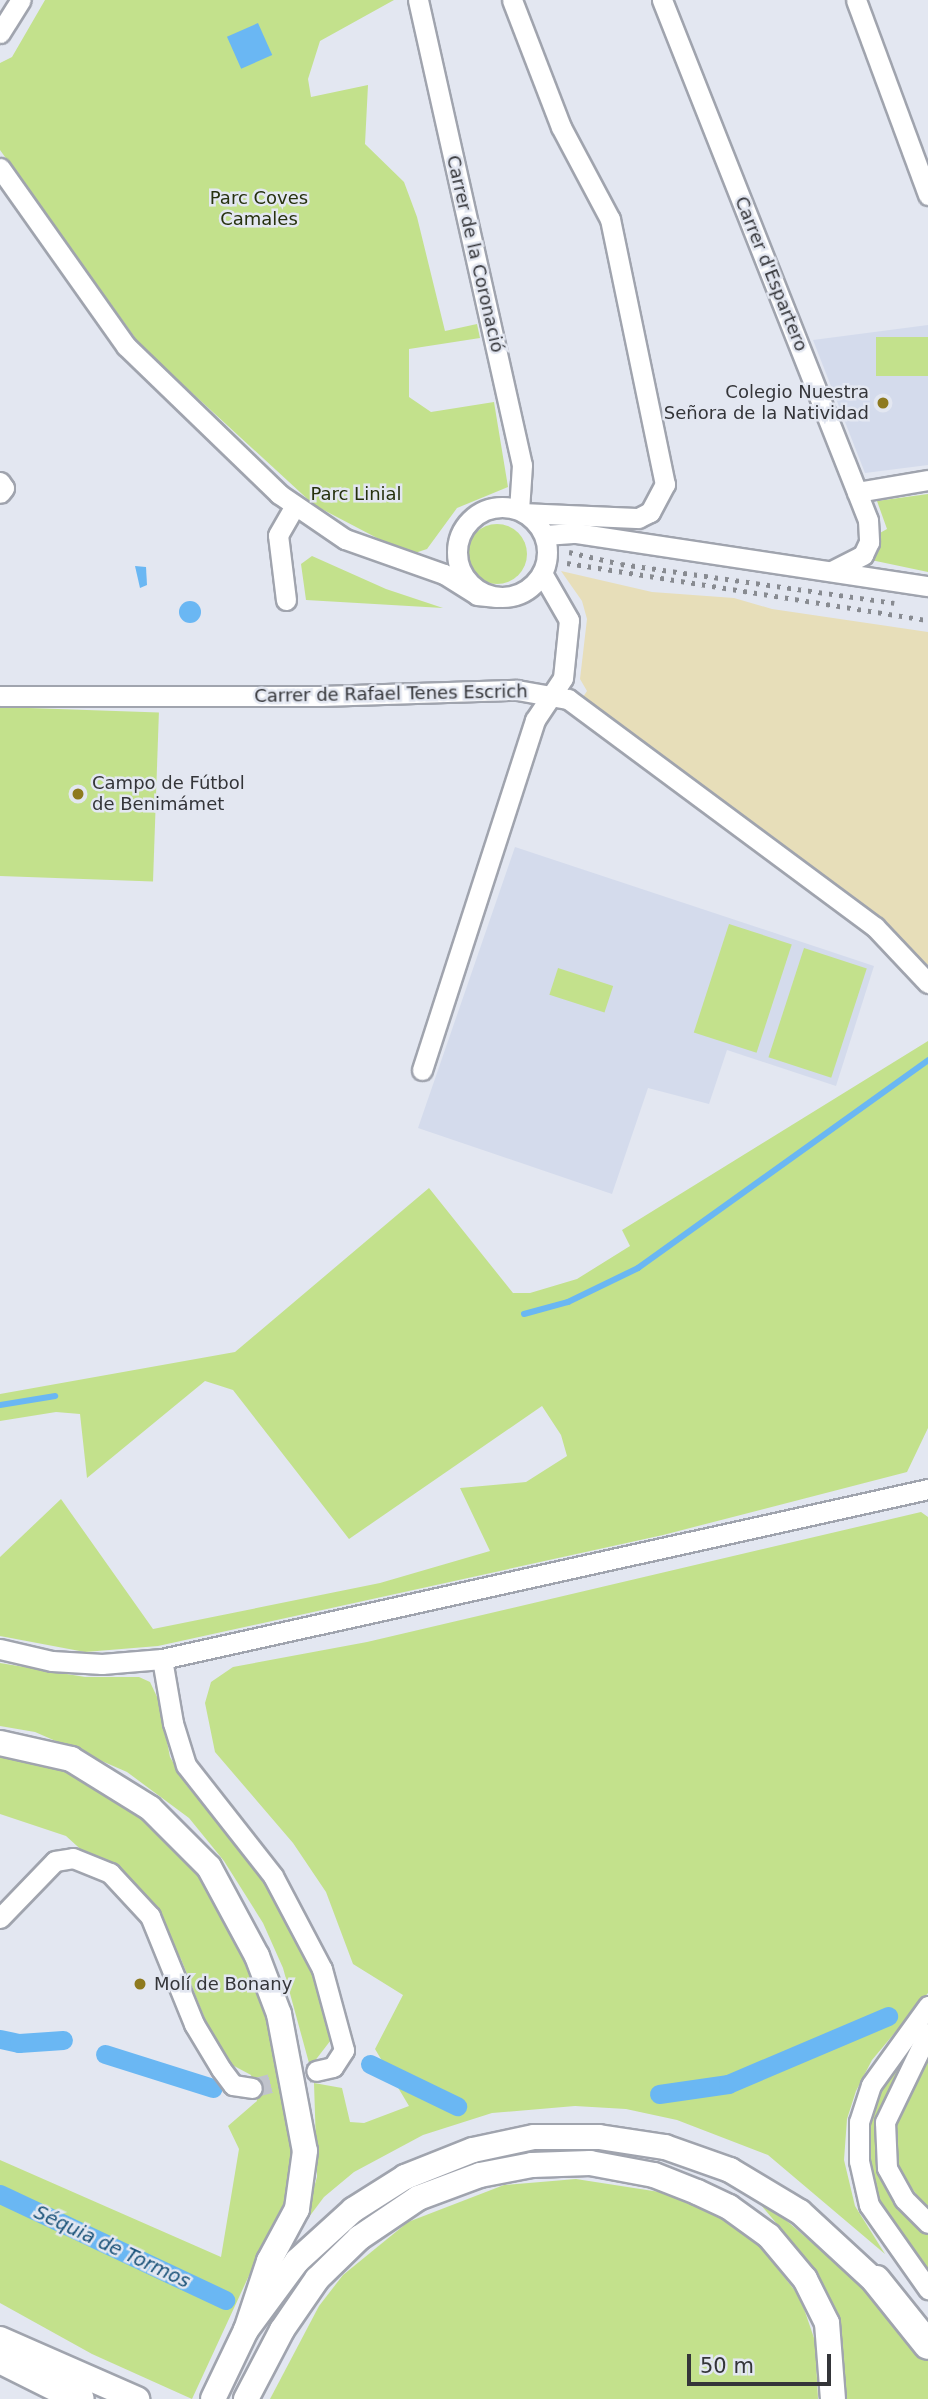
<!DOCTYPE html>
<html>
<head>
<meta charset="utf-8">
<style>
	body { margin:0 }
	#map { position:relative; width:928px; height:2399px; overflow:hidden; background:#e3e7f1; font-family:"DejaVu Sans",sans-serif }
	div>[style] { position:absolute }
	.built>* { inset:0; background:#d4dbec }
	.green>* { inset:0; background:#c3e18c; transform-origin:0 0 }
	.round { border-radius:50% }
	.sand>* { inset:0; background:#e7deb9 }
	.water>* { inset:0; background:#6ab7f3; transform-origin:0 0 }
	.stream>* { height:6px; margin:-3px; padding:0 3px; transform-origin:3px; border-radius:3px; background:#6ab7f3 }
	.canal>* { height:19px; margin:-9.5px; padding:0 9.5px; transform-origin:9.5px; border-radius:9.5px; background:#6ab7f3 }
	.minor-tunnel>* { height:19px; margin-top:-9.5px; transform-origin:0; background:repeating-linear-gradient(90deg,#c0c3cc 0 19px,transparent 0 29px) }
	.roads { filter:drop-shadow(2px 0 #a0a4ae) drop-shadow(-2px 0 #a0a4ae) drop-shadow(0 2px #a0a4ae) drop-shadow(0 -2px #a0a4ae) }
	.minor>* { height:19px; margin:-9.5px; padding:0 9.5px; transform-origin:9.5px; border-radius:9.5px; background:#fff }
	.minor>.ring { margin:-9.5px; padding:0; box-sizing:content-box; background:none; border:19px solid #fff; border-radius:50% }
	.major>* { height:24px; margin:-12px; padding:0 12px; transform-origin:12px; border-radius:12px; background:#fff }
	.highway>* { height:28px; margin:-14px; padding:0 14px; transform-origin:14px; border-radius:14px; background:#fff }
	.rail>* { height:5px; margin-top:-2.5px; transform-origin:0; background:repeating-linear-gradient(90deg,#888b91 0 3.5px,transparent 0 10.5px) }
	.dots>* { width:19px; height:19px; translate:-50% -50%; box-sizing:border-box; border:4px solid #e3e7f1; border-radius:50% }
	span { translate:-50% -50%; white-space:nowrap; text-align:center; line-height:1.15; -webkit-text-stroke:5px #e3e7f1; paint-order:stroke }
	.park-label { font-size:18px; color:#26310e }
	.street-label { font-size:18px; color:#343539 }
	.poi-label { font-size:18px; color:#343539 }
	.right { translate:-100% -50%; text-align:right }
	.left { translate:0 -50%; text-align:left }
	.water-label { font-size:19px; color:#185178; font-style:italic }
	.scale { position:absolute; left:687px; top:2354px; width:144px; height:32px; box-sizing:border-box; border:4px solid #343539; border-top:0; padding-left:9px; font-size:21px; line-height:24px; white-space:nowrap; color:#343539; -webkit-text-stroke:5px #e3e7f1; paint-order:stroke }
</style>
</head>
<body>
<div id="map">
	<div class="built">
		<i style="clip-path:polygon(928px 325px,928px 465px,865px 473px,813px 340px)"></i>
		<i style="clip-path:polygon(515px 847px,874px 966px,836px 1086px,727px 1050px,709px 1104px,648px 1088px,612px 1194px,418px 1128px)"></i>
	</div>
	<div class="green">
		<i style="clip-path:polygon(45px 0,394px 0,320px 41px,308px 79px,311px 97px,368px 85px,365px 144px,404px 182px,417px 217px,445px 331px,477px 324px,480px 338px,409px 349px,409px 397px,431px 412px,494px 402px,508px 487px,457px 508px,427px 549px,415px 553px,398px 549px,314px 505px,141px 346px,0 150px,0 63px,12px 57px)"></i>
		<i style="left:928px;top:337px;width:39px;height:52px;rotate:90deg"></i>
		<i style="clip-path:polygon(928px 494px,928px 572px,871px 560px,880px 545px,878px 534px,887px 529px,877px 501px)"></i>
		<i class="round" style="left:467px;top:524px;width:60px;height:60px"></i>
		<i style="clip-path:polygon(312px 556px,386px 589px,443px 608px,306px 600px,301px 564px)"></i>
		<i style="left:0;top:707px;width:159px;height:169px;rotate:2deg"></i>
		<i style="left:729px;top:924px;width:66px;height:114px;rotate:18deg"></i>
		<i style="left:804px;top:948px;width:66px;height:115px;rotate:18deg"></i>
		<i style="left:558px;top:968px;width:58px;height:28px;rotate:18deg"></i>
		<i style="clip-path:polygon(928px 1041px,928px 1428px,907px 1472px,663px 1535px,158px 1646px,85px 1652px,0 1636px,0 1557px,61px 1499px,153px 1629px,380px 1583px,490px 1551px,460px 1488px,526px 1482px,567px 1456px,561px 1435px,542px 1406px,349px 1539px,233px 1390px,205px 1381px,87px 1478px,80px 1414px,56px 1412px,0 1421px,0 1394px,235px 1352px,429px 1188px,513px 1293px,530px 1293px,577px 1279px,630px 1246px,622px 1230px)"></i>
		<i style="clip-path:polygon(921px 1512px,928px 1517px,928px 1993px,872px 2060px,856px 2091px,847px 2119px,844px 2160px,855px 2206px,885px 2254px,768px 2155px,677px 2120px,626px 2109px,575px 2106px,492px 2113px,423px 2135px,354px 2172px,324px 2197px,303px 2225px,317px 2177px,314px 2083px,342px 2088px,350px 2122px,364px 2123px,409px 2106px,375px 2049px,403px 1995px,353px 1964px,326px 1892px,293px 1843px,215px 1752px,205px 1703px,211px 1682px,233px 1667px,367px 1642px)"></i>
		<i style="clip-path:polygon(0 1663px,85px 1677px,139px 1677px,150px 1682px,159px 1701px,170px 1757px,187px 1786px,250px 1861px,282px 1910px,323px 1995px,334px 2036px,314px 2062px,309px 2063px,283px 1968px,263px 1923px,224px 1861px,189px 1818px,127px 1772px,35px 1732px,0 1726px)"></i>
		<i style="clip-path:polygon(0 1753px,48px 1762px,121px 1796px,176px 1843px,238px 1933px,275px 2027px,293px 2160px,284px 2216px,252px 2269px,192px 2399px,92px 2354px,0 2303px,0 2160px,221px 2257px,239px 2149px,228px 2126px,257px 2101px,251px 2075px,221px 2059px,181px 1959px,151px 1913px,66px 1836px,0 1814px)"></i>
		<i style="clip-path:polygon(917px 2038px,884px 2105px,882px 2172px,890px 2195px,928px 2232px,928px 2274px,882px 2208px,866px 2145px,879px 2087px)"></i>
		<i style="clip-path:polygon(928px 2055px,928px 2210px,899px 2171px,895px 2125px)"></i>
		<i style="clip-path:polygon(576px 2179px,666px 2193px,717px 2214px,755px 2240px,800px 2297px,815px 2341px,818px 2399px,270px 2399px,319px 2306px,343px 2275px,408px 2222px,504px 2185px)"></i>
		<i style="clip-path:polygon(761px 2205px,787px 2221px,863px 2287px,908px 2338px,928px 2361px,928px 2399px,845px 2399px,841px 2337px,831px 2303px,815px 2269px)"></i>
	</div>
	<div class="sand">
		<i style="clip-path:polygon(561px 571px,652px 592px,734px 598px,772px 609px,928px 632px,928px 965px,787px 847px,583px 697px,587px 691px,580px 679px,587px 619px,582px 601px)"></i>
	</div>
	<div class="water">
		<i style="left:258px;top:23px;width:35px;height:34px;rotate:66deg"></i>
		<i style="clip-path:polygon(135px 566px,146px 567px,147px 585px,140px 588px)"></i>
		<i class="round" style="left:179px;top:601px;width:22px;height:22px"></i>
	</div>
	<div class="stream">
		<i style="left:524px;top:1314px;width:46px;rotate:-15.3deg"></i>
		<i style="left:568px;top:1302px;width:78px;rotate:-25.9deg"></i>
		<i style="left:638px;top:1268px;width:357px;rotate:-35.6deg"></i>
		<i style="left:0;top:1405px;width:56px;rotate:-9.3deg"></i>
	</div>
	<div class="canal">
		<i style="left:0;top:2039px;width:19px;rotate:12deg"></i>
		<i style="left:19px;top:2043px;width:44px;rotate:-3.9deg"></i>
		<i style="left:105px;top:2054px;width:113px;rotate:17.5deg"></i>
		<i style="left:370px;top:2064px;width:97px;rotate:25.8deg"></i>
		<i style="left:659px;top:2094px;width:70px;rotate:-8.2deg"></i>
		<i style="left:728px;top:2084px;width:174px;rotate:-23deg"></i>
		<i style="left:0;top:2194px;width:249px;rotate:25.2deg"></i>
	</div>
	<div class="minor-tunnel">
		<i style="left:252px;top:2088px;width:66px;rotate:-14.9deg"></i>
	</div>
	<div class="roads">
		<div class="minor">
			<i style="left:418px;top:0;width:476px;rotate:77.4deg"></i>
			<i style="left:522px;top:465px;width:45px;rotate:93.8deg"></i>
			<i style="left:512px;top:0;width:136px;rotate:68.9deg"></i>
			<i style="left:561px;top:127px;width:104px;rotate:62deg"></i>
			<i style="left:610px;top:219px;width:271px;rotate:78.3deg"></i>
			<i style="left:665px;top:484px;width:32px;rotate:118deg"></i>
			<i style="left:650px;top:512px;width:13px;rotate:153deg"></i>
			<i style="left:638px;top:518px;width:113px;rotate:-177.5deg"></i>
			<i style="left:662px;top:0;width:559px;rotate:68.39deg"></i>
			<i style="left:868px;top:520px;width:22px;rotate:87deg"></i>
			<i style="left:869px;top:542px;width:14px;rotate:115deg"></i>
			<i style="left:863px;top:555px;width:34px;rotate:153deg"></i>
			<i style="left:856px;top:0;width:208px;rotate:69.7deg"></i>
			<i style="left:0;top:33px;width:39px;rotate:-58deg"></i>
			<i style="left:0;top:168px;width:218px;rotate:54.7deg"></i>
			<i style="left:126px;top:346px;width:213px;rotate:44deg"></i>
			<i style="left:279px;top:494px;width:80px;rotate:34.3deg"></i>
			<i style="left:345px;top:539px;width:105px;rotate:19.5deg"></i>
			<i style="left:444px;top:574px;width:39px;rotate:32deg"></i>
			<i style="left:477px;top:595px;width:20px;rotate:6deg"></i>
			<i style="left:0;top:482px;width:7px;rotate:56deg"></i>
			<i style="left:4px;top:488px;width:6px;rotate:129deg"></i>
			<i style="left:857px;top:492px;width:72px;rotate:-9.6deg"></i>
			<i class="ring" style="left:457px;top:507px;width:71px;height:71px"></i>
			<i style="left:545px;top:535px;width:31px;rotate:-4deg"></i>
			<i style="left:576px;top:533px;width:356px;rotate:8.6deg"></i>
			<i style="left:286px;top:600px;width:65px;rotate:-97deg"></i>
			<i style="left:278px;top:535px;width:32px;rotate:-60deg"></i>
			<i style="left:0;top:696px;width:321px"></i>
			<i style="left:321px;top:696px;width:196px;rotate:-1.8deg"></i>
			<i style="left:517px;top:690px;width:52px;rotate:10deg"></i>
			<i style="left:568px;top:699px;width:382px;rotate:36.6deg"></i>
			<i style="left:875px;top:927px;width:77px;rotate:46.6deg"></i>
			<i style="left:422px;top:1070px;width:368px;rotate:-72.1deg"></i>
			<i style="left:535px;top:720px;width:50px;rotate:-56.3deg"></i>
			<i style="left:563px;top:678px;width:58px;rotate:-84.1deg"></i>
			<i style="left:569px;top:620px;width:54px;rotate:-119.9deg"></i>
			<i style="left:0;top:1649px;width:53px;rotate:13deg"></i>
			<i style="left:52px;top:1661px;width:50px;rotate:3.4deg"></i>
			<i style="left:102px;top:1664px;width:60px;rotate:-4.8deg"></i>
			<i style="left:162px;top:1659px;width:785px;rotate:-12.51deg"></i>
			<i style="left:162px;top:1659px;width:65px;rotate:80.2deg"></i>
			<i style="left:173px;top:1723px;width:44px;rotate:72.8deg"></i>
			<i style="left:186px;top:1765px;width:141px;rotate:51.9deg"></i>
			<i style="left:273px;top:1876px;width:105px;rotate:62.2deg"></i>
			<i style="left:322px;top:1969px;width:84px;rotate:74.8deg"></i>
			<i style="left:344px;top:2050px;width:20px;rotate:123deg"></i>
			<i style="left:333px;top:2067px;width:17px;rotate:167deg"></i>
			<i style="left:0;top:1918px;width:79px;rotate:-46deg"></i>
			<i style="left:55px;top:1861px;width:18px;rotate:-9deg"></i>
			<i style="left:73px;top:1858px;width:40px;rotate:22deg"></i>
			<i style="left:110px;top:1873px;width:59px;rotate:47.1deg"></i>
			<i style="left:150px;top:1916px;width:117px;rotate:67.8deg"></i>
			<i style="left:194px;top:2024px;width:52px;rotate:59deg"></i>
			<i style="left:221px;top:2069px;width:20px;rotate:53deg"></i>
			<i style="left:233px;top:2085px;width:19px;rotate:9deg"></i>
			<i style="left:928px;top:2006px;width:97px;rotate:125.8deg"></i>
			<i style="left:871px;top:2085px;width:39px;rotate:108deg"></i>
			<i style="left:859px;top:2122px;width:39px;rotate:90deg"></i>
			<i style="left:859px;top:2161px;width:45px;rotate:77.2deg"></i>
			<i style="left:869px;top:2205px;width:103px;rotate:54.9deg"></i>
			<i style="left:928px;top:2033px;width:99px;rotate:115.8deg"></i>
			<i style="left:885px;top:2122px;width:46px;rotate:87.5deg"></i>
			<i style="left:887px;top:2168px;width:35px;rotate:61deg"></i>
			<i style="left:904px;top:2199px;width:34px;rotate:45deg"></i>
		</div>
		<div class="major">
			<i style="left:0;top:1743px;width:73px;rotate:12.7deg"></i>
			<i style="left:71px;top:1759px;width:93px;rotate:31.8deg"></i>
			<i style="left:150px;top:1808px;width:83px;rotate:45deg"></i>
			<i style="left:209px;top:1867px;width:101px;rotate:61.7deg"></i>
			<i style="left:257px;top:1956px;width:62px;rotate:69.2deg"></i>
			<i style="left:279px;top:2014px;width:139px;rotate:79.3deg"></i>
			<i style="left:305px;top:2151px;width:59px;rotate:97.9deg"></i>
			<i style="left:297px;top:2209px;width:59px;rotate:118.3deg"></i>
			<i style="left:269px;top:2261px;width:73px;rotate:108.4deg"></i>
			<i style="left:246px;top:2330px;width:76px;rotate:115.6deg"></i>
			<i style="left:246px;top:2330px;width:86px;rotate:-53.5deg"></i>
			<i style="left:297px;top:2261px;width:76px;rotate:-42.3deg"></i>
			<i style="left:353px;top:2210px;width:62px;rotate:-32.4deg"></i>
			<i style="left:405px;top:2177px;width:73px;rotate:-21.7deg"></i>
			<i style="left:473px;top:2150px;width:62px;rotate:-12deg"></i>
			<i style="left:534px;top:2137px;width:65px"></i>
			<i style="left:599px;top:2137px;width:67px;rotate:8.6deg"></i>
			<i style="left:665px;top:2147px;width:69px;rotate:19.5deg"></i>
			<i style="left:730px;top:2170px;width:82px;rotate:31deg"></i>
			<i style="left:800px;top:2212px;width:121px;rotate:42.7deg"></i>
			<i style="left:0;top:2339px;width:150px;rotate:23.7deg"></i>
			<i style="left:246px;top:2399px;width:78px;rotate:-62.4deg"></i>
			<i style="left:282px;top:2330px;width:62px;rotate:-55.5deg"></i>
			<i style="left:317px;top:2279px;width:59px;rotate:-44.3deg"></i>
			<i style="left:359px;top:2238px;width:71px;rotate:-34.1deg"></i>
			<i style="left:418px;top:2198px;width:66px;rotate:-20.4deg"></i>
			<i style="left:480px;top:2175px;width:53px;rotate:-10.9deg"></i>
			<i style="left:532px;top:2165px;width:58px;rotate:-2deg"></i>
			<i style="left:590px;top:2163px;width:65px;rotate:10.6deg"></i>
			<i style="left:654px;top:2175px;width:46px;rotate:21.6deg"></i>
			<i style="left:697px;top:2192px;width:35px;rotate:25deg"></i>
			<i style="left:729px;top:2207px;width:49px;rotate:35.9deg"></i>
			<i style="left:769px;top:2236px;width:56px;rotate:50.1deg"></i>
			<i style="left:805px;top:2279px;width:49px;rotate:63.4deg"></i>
			<i style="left:827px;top:2323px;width:76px;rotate:85.5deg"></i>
		</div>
		<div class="highway">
			<i style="left:876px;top:2280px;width:83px;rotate:51.3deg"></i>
			<i style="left:0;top:2359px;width:89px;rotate:26.6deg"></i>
		</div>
	</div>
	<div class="rail">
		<i style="left:569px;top:552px;width:53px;rotate:13deg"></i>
		<i style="left:621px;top:564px;width:276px;rotate:8.1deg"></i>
		<i style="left:567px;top:563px;width:365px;rotate:9deg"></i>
	</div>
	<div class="dots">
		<i style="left:883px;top:403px;background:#8e7a1f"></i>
		<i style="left:78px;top:794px;background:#8e7a1f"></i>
		<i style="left:140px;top:1984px;background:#8e7a1f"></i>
	</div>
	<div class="park-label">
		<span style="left:259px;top:209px">Parc Coves<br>Camales</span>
		<span style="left:356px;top:494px">Parc Linial</span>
	</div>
	<div class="street-label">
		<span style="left:475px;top:254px;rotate:77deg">Carrer de la Coronació</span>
		<span style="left:771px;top:274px;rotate:68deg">Carrer d'Espartero</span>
		<span style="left:391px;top:694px;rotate:-1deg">Carrer de Rafael Tenes Escrich</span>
	</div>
	<div class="poi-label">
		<span class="right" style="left:869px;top:403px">Colegio Nuestra<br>Señora de la Natividad</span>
		<span class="left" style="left:92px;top:794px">Campo de Fútbol<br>de Benimámet</span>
		<span class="left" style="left:154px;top:1984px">Molí de Bonany</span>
	</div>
	<div class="water-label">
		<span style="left:112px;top:2247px;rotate:25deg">Séquia de Tormos</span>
	</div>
	<div class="scale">50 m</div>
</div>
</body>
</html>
